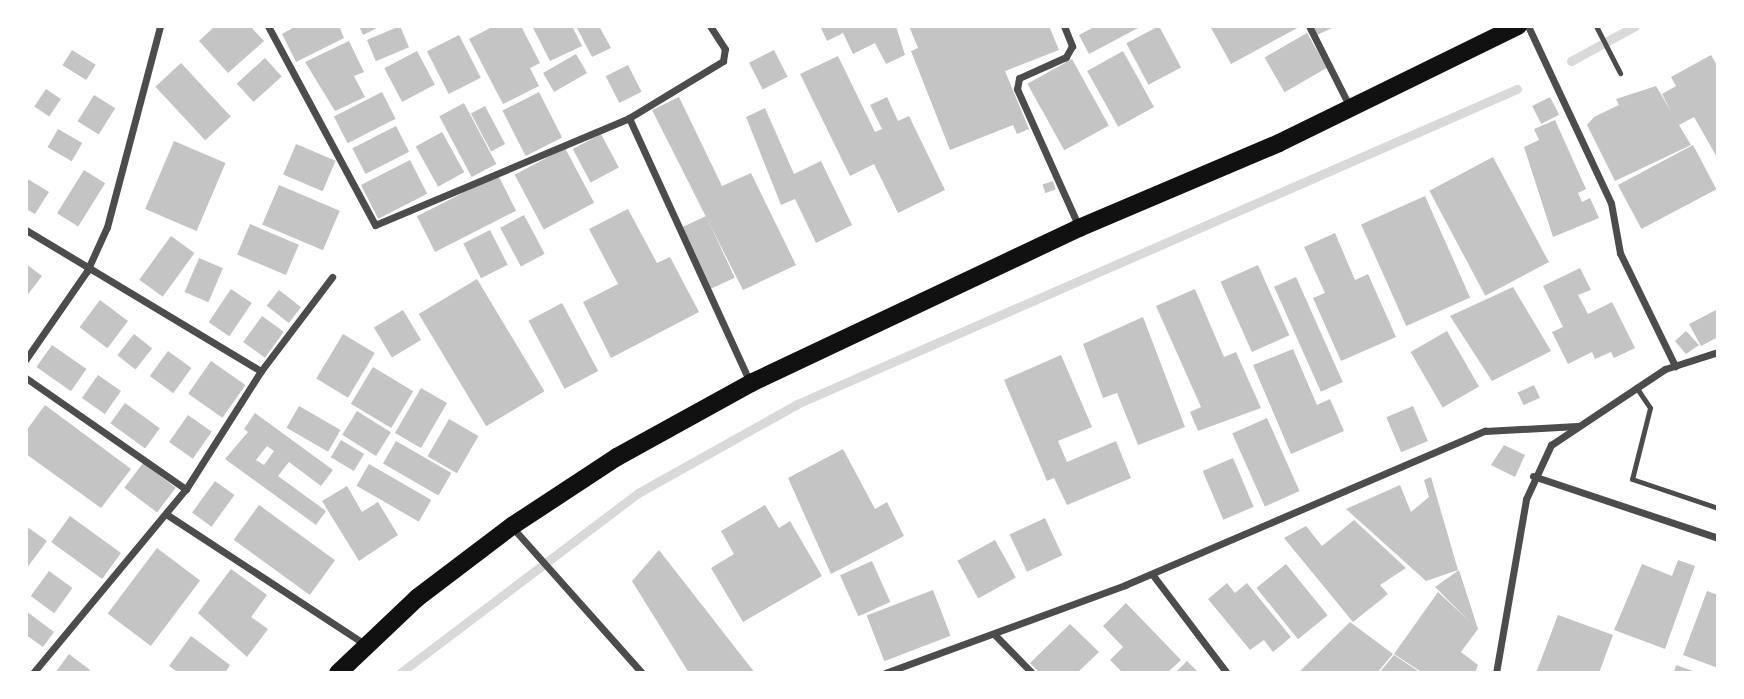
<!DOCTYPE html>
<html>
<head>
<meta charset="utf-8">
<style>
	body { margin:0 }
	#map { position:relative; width:1744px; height:699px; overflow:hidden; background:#fff; font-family:"Sofia Sans Condensed",sans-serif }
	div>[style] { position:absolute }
	.stream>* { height:9px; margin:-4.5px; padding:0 4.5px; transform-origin:4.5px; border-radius:4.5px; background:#d9d9d9 }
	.building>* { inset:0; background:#c4c4c4; transform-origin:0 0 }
	.service>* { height:5px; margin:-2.5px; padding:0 2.5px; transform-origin:2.5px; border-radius:2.5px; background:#4c4c4c }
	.minor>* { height:7px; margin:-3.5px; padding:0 3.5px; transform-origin:3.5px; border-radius:3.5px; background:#4c4c4c }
	.primary>* { height:18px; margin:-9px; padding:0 9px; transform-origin:9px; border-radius:9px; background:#111 }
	span { translate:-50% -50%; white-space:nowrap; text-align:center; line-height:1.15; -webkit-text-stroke:6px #fff; paint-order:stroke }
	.frame { position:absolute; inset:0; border:28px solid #fff; pointer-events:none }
</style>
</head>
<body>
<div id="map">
	<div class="stream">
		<i style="left:1571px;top:61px;width:73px;rotate:-28.7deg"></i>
		<i style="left:400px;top:673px;width:298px;rotate:-37.1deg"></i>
		<i style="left:638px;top:493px;width:182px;rotate:-29.2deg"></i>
		<i style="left:797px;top:404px;width:786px;rotate:-23.63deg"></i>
	</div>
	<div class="building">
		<i style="clip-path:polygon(215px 26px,250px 26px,264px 41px,228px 73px,199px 41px)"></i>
		<i style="clip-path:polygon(296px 26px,339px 26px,344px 38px,296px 62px,282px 34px)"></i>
		<i style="clip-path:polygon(359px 26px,381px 26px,363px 35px)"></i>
		<i style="left:400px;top:26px;width:23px;height:36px;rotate:67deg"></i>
		<i style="clip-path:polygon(494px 26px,521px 26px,540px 63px,530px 68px,539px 86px,503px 104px,469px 39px)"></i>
		<i style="clip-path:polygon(572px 26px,582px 46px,550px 61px,533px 28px)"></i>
		<i style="clip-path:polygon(576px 26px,599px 26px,611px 48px,592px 57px)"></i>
		<i style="clip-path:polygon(820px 26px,896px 26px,905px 55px,886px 64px,875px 43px,853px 54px,843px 33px,827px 41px)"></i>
		<i style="clip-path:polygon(909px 26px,1049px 26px,1059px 50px,1005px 71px,1029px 129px,1017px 134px,1013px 125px,950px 150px,911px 51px,918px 48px)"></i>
		<i style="clip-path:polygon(1096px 26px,1136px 26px,1138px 28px,1089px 54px,1079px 35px)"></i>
		<i style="left:1159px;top:26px;width:47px;height:37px;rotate:62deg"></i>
		<i style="clip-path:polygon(1210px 26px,1301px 26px,1231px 64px)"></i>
		<i style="clip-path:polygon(1313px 26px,1336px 26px,1317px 35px)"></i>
		<i style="left:1307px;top:33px;width:40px;height:49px;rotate:60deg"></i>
		<i style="left:459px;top:35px;width:48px;height:36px;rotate:63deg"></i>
		<i style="clip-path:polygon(349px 41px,364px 72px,354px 76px,365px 97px,335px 111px,305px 62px)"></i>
		<i style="left:72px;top:50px;width:28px;height:18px;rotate:32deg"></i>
		<i style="left:774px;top:50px;width:30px;height:28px;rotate:63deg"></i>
		<i style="left:417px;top:51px;width:38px;height:37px;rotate:62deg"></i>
		<i style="left:1123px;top:51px;width:64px;height:41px;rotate:61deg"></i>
		<i style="left:576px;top:54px;width:22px;height:38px;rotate:60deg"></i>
		<i style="clip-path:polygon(1711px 55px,1718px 67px,1718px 159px,1694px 117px,1679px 125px,1691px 145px,1615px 181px,1587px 125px,1594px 117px,1619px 105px,1616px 99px,1656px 86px,1672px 113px,1662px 94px,1676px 86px,1671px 77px)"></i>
		<i style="clip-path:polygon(838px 56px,875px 132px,882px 129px,870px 105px,887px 97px,898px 121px,909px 116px,945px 190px,898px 213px,874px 164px,850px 176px,800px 74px)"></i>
		<i style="left:265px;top:58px;width:25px;height:38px;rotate:48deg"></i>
		<i style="left:1072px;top:59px;width:76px;height:51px;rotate:61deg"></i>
		<i style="left:181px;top:63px;width:73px;height:35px;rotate:47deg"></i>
		<i style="left:628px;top:65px;width:30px;height:25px;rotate:63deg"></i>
		<i style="left:46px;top:89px;width:18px;height:21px;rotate:34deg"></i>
		<i style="left:382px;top:92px;width:30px;height:54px;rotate:63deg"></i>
		<i style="left:539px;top:92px;width:51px;height:41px;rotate:63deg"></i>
		<i style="left:94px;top:95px;width:25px;height:31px;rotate:32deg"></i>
		<i style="clip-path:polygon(679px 97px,722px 186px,751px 173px,796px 265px,743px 290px,652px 110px)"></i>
		<i style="left:1550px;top:97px;width:20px;height:20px;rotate:63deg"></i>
		<i style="left:464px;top:103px;width:69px;height:28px;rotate:62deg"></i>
		<i style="left:485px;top:106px;width:43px;height:16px;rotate:62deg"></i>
		<i style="clip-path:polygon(765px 108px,794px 174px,821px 161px,852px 225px,816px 243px,795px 199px,781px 205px,746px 117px)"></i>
		<i style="clip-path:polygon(1555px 120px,1586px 189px,1578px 193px,1582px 202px,1590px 198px,1599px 218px,1553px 237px,1524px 147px,1539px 140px,1534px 129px)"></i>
		<i style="left:396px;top:126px;width:29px;height:49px;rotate:63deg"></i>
		<i style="left:58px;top:129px;width:28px;height:21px;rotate:30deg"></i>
		<i style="left:442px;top:132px;width:46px;height:30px;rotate:61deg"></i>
		<i style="left:601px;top:134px;width:38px;height:32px;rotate:62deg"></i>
		<i style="left:174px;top:141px;width:56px;height:74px;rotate:23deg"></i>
		<i style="left:296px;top:144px;width:43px;height:33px;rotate:23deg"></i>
		<i style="left:1693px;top:145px;width:50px;height:85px;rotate:62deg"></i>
		<i style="left:565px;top:148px;width:62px;height:57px;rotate:62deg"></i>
		<i style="left:1493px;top:157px;width:119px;height:72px;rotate:62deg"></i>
		<i style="left:410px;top:160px;width:38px;height:55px;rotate:63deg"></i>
		<i style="left:84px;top:170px;width:25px;height:51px;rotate:32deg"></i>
		<i style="left:498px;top:175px;width:40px;height:91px;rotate:63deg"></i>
		<i style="clip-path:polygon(26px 178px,49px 192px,35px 214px,26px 209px)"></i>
		<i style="left:1053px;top:181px;width:9px;height:11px;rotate:72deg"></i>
		<i style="left:279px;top:185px;width:66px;height:43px;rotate:23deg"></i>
		<i style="left:1425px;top:196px;width:111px;height:70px;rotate:66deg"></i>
		<i style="clip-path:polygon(628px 209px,657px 263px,670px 257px,699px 312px,611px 358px,583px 302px,618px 284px,589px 229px)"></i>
		<i style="left:524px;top:215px;width:44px;height:27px;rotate:62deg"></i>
		<i style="left:706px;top:216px;width:68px;height:27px;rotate:65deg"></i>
		<i style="left:250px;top:224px;width:53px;height:33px;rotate:23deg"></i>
		<i style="left:490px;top:230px;width:39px;height:30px;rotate:63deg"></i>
		<i style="clip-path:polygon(1335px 233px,1355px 280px,1368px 274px,1396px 337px,1341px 361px,1313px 298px,1325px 293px,1304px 247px)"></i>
		<i style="left:171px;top:236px;width:29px;height:54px;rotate:36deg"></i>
		<i style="left:199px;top:258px;width:26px;height:37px;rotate:23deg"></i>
		<i style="clip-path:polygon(26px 264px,42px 276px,26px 297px)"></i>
		<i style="left:1258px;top:265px;width:77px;height:41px;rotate:66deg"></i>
		<i style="clip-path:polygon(1580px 268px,1591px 290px,1578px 295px,1588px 314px,1612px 302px,1635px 348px,1614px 358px,1611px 352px,1595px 359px,1592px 352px,1568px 364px,1552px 332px,1563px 327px,1543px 286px)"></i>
		<i style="left:1296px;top:277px;width:115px;height:24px;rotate:66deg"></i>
		<i style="left:477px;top:279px;width:131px;height:68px;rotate:59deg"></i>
		<i style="clip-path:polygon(1513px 287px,1551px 351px,1492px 381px,1450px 316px)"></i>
		<i style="left:231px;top:289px;width:25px;height:40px;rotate:34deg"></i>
		<i style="clip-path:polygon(1195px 289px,1224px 357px,1236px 352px,1261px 408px,1198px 431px,1190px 412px,1201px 407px,1156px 306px)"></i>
		<i style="left:279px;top:290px;width:28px;height:20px;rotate:38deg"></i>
		<i style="left:100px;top:300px;width:35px;height:34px;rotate:37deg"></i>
		<i style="left:562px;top:303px;width:77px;height:38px;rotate:62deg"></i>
		<i style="clip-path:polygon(1718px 309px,1718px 337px,1701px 346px,1689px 324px)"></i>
		<i style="left:403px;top:310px;width:35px;height:34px;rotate:59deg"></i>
		<i style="left:262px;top:316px;width:27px;height:32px;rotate:36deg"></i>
		<i style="clip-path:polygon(1143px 317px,1185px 427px,1138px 445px,1117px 393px,1103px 398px,1083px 344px)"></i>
		<i style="left:1447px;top:331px;width:64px;height:42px;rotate:60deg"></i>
		<i style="clip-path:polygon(1686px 331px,1699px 345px,1686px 354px,1675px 341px)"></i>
		<i style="left:134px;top:334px;width:23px;height:27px;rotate:38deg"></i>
		<i style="left:343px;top:334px;width:37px;height:52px;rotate:31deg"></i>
		<i style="left:52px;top:345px;width:42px;height:27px;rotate:35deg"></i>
		<i style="clip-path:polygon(1293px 349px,1317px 405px,1330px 399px,1344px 431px,1291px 454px,1253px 365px)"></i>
		<i style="left:168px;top:351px;width:29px;height:31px;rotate:36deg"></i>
		<i style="clip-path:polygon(1061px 355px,1092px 427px,1058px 441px,1067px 462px,1116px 441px,1131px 478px,1067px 505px,1054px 478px,1047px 481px,1004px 380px)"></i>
		<i style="left:211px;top:361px;width:42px;height:40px;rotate:35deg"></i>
		<i style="left:373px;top:367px;width:47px;height:43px;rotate:31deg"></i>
		<i style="left:98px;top:375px;width:28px;height:28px;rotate:35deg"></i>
		<i style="left:1534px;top:385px;width:14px;height:18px;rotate:65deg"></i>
		<i style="left:421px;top:388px;width:30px;height:52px;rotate:30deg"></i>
		<i style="left:125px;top:403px;width:43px;height:25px;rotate:36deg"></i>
		<i style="clip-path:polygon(45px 405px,131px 469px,101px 508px,26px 454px,26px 431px)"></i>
		<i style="left:299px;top:406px;width:48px;height:25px;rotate:30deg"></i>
		<i style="left:1413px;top:406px;width:38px;height:29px;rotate:67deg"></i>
		<i style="left:357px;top:411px;width:40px;height:28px;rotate:32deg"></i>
		<i style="clip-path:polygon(evenodd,255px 413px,333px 470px,321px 486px,289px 462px,278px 476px,326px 511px,316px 525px,225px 459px,248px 432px,244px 429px,255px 413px,267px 446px,274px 451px,264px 465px,256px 460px,267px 446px)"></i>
		<i style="left:188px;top:415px;width:29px;height:33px;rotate:35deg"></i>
		<i style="left:1267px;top:418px;width:80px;height:38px;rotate:66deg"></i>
		<i style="left:449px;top:419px;width:34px;height:43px;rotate:30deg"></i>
		<i style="left:341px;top:440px;width:27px;height:20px;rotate:31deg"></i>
		<i style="left:396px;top:441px;width:64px;height:26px;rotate:30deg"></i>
		<i style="clip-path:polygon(1504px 445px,1525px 455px,1515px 477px,1491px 465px)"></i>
		<i style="clip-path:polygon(843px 449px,875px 509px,887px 502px,904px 536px,831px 574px,788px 478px)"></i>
		<i style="left:1233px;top:458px;width:53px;height:33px;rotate:67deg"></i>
		<i style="left:143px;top:463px;width:41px;height:31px;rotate:37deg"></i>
		<i style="left:369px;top:464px;width:72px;height:25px;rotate:30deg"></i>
		<i style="clip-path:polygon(1431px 477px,1458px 570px,1426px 581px,1346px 509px,1400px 485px,1411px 512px,1429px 497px,1424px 480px)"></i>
		<i style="left:215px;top:481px;width:24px;height:39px;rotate:36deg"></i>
		<i style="clip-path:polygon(347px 486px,362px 512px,378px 502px,398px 535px,359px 561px,322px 501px)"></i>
		<i style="left:259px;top:505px;width:94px;height:43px;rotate:36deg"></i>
		<i style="clip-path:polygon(765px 505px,779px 528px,790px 521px,822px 576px,743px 622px,711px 568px,734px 554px,721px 531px)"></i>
		<i style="left:70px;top:516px;width:63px;height:32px;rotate:36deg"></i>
		<i style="left:1045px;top:518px;width:41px;height:39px;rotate:65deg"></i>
		<i style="clip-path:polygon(1354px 520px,1406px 568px,1380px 585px,1388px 594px,1353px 622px,1284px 538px,1306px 526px,1322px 546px)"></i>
		<i style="clip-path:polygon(26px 526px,47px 541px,26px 569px)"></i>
		<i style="left:995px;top:540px;width:43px;height:43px;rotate:61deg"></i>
		<i style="left:157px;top:548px;width:54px;height:82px;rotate:37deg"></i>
		<i style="clip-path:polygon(659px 550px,755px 673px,689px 673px,632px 581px)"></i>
		<i style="clip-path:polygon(1678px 560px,1695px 566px,1665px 649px,1614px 630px,1642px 564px,1672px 576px)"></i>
		<i style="left:872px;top:561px;width:45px;height:35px;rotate:66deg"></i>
		<i style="left:1286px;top:564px;width:66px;height:38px;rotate:51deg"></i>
		<i style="clip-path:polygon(231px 569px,267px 595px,251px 617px,268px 629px,247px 657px,198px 613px)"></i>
		<i style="clip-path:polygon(1459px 570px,1478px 629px,1461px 652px,1478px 665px,1475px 673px,1423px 673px,1394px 654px,1438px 592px,1469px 621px,1435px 587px)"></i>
		<i style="left:49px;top:571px;width:29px;height:31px;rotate:36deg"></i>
		<i style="clip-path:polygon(1227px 583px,1235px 593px,1247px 583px,1291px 637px,1273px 652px,1264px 640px,1250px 650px,1208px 599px)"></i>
		<i style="left:933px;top:590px;width:49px;height:71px;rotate:69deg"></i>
		<i style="clip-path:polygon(1707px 591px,1718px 595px,1718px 668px,1683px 655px)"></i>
		<i style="clip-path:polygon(1126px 603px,1181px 660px,1167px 673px,1123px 673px,1110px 660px,1123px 647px,1103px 626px)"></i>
		<i style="clip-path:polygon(26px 611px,54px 632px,43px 647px,26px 635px)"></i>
		<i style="clip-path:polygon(1558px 615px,1613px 635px,1599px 673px,1536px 673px)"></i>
		<i style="clip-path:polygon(1350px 622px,1393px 654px,1377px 673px,1298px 673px)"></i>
		<i style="clip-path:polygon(1070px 624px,1099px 652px,1077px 673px,1040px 673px,1030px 663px)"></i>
		<i style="clip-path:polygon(191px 636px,230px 665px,225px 673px,179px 673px,169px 666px)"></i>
		<i style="clip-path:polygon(69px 654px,90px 670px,89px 673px,55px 673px)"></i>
		<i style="clip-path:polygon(1394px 655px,1421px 673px,1379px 673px)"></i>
		<i style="clip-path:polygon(1187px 661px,1199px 673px,1175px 673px)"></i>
		<i style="clip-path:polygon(1676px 665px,1696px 672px,1696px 673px,1674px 673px)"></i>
	</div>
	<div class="service">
		<i style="left:1596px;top:26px;width:53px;rotate:62.9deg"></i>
		<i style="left:1636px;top:387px;width:25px;rotate:56deg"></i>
		<i style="left:1650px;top:408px;width:73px;rotate:104.2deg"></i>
		<i style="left:1632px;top:479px;width:91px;rotate:18.6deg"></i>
	</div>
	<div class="minor">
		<i style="left:268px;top:26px;width:226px;rotate:61.7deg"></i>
		<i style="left:375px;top:225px;width:276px;rotate:-22.8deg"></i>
		<i style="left:629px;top:118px;width:110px;rotate:-31.2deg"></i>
		<i style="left:723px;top:61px;width:12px;rotate:-81deg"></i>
		<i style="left:725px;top:49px;width:27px;rotate:-123deg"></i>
		<i style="left:1064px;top:26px;width:22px;rotate:68deg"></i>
		<i style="left:1072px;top:46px;width:13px;rotate:119deg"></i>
		<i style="left:1066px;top:57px;width:51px;rotate:155.9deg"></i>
		<i style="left:1019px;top:78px;width:11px;rotate:100deg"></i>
		<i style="left:1017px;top:89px;width:151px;rotate:65.8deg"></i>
		<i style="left:1309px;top:26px;width:91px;rotate:63.2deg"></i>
		<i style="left:1528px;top:26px;width:195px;rotate:64.9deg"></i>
		<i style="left:1611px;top:203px;width:51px;rotate:79.8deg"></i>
		<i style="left:1620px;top:253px;width:126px;rotate:64deg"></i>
		<i style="left:629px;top:118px;width:290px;rotate:65.4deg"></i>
		<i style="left:26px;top:230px;width:274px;rotate:31deg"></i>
		<i style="left:26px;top:359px;width:107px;rotate:-55.3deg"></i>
		<i style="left:87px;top:271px;width:48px;rotate:-65.6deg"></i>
		<i style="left:107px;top:227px;width:208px;rotate:-75.2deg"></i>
		<i style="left:26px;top:378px;width:195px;rotate:34.8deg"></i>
		<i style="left:1533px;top:476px;width:195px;rotate:18.5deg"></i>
		<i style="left:166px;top:514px;width:238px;rotate:33.2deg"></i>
		<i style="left:512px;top:527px;width:195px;rotate:48.3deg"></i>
		<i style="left:1152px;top:574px;width:124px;rotate:52.9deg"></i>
		<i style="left:994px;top:634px;width:54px;rotate:45.7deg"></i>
		<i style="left:33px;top:673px;width:239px;rotate:-50.3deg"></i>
		<i style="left:186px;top:489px;width:140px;rotate:-57.6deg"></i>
		<i style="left:261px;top:371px;width:118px;rotate:-52.9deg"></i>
		<i style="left:885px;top:673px;width:256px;rotate:-20.1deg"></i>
		<i style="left:1125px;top:585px;width:392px;rotate:-23.2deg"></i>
		<i style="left:1485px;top:431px;width:92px;rotate:-3.1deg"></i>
		<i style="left:1496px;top:673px;width:177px;rotate:-80.2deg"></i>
		<i style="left:1526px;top:499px;width:60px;rotate:-65.2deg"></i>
		<i style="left:1551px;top:445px;width:137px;rotate:-33.7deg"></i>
		<i style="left:1665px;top:369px;width:56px;rotate:-17.8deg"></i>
	</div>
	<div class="primary">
		<i style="left:338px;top:673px;width:109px;rotate:-43.5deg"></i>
		<i style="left:417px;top:598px;width:119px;rotate:-37.2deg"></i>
		<i style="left:512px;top:526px;width:126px;rotate:-33.3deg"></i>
		<i style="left:617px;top:457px;width:153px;rotate:-28.9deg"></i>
		<i style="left:751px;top:383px;width:363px;rotate:-25.3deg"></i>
		<i style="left:1079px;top:228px;width:217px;rotate:-23deg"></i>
		<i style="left:1279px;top:143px;width:266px;rotate:-26.1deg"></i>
	</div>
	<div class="frame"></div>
</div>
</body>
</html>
